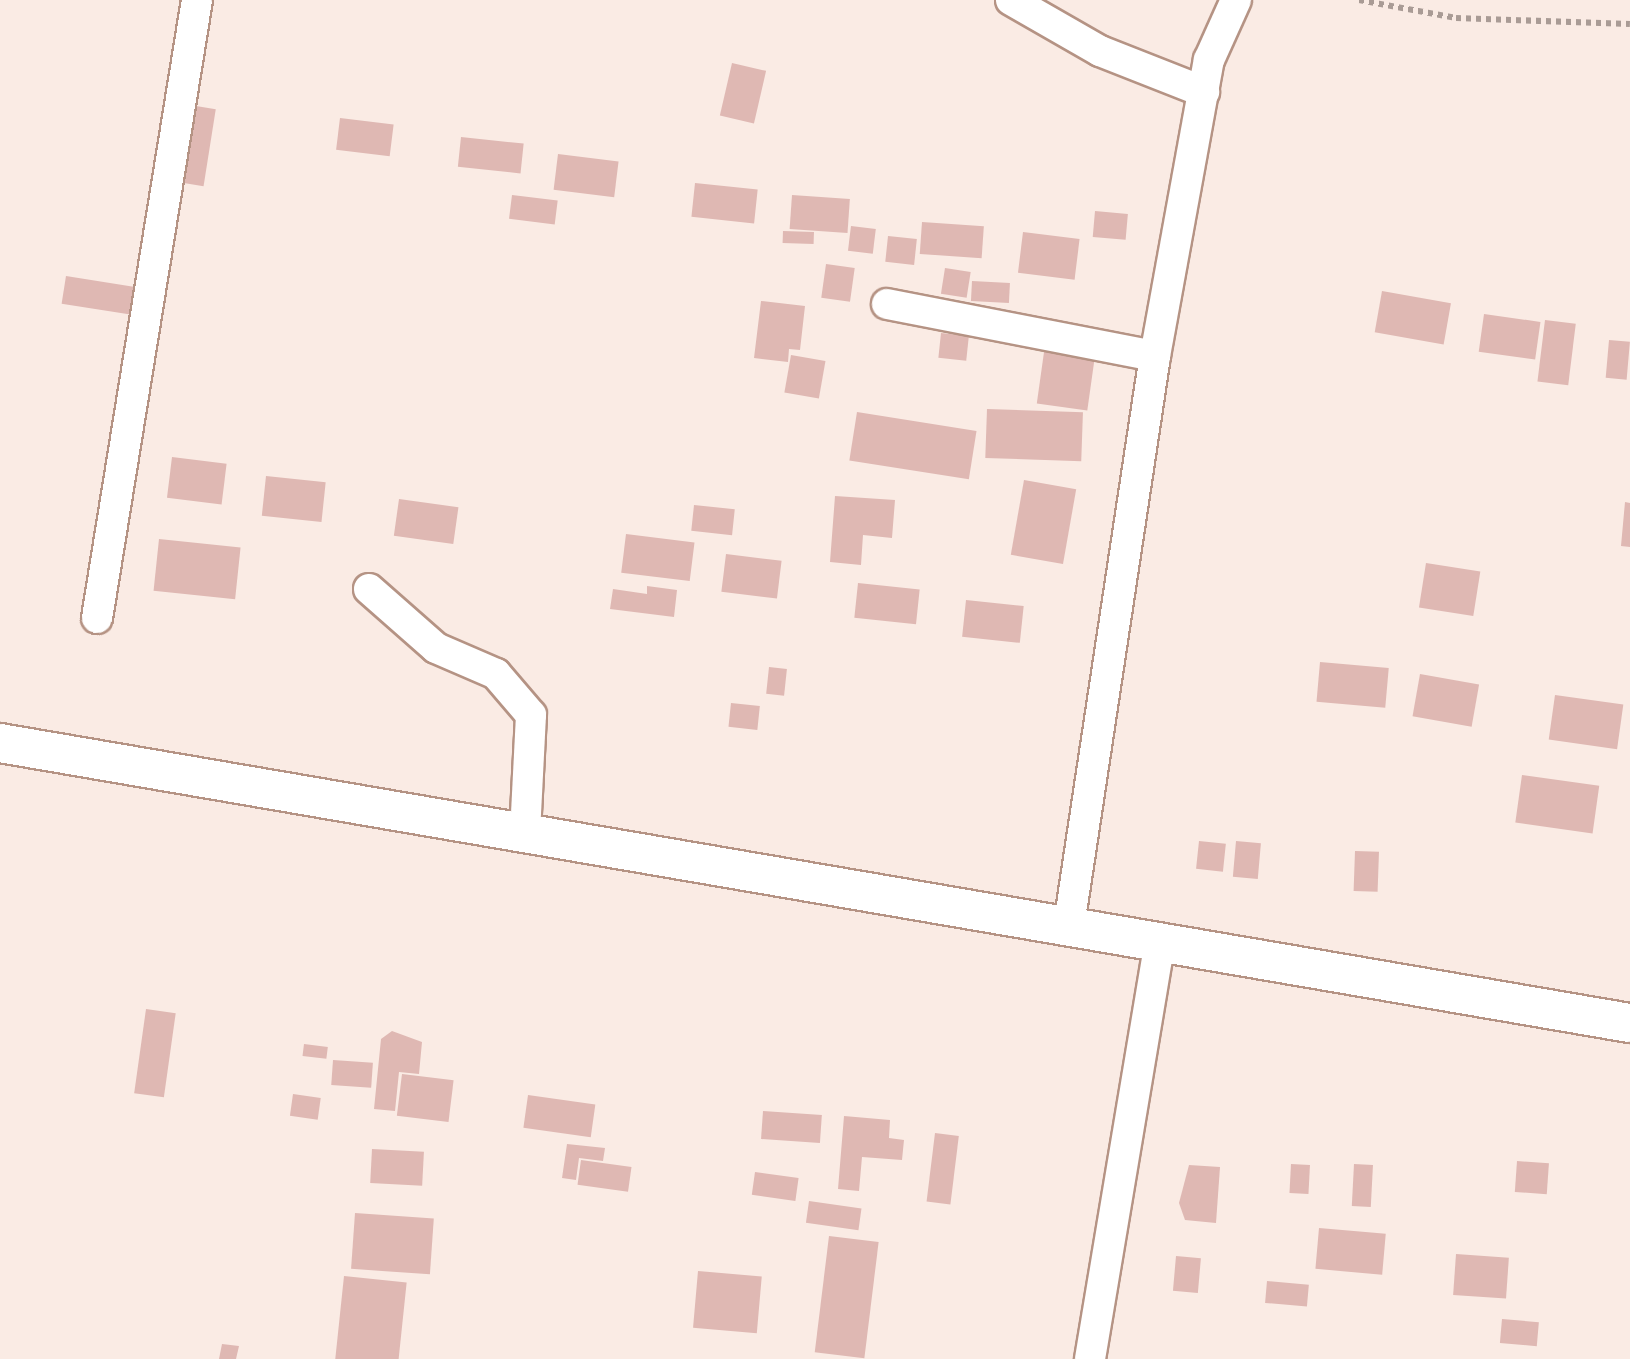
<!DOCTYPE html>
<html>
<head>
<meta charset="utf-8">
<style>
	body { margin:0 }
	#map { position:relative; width:1630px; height:1359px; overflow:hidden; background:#faebe4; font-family:Signika,sans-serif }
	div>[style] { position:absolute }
	.building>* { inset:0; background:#dfb8b3; transform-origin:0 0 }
	.path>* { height:6px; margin-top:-3px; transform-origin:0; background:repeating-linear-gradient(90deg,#a99b95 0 5px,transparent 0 10px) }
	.roads { filter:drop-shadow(2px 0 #b59384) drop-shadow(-2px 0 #b59384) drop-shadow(0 2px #b59384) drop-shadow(0 -2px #b59384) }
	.minor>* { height:30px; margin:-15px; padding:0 15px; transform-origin:15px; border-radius:15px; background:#fff }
	.tertiary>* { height:38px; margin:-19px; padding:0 19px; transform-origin:19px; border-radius:19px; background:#fff }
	span { translate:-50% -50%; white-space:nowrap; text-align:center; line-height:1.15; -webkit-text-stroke:9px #fbfbfb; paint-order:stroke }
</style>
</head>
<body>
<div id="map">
	<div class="building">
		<i style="left:732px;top:63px;width:35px;height:54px;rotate:13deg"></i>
		<i style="left:196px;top:106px;width:20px;height:78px;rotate:9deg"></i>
		<i style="left:340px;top:118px;width:54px;height:32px;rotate:7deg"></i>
		<i style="left:461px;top:137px;width:63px;height:30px;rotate:6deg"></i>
		<i style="left:558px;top:154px;width:61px;height:36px;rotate:7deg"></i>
		<i style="left:695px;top:183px;width:63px;height:34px;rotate:6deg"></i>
		<i style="left:512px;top:195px;width:46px;height:24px;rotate:7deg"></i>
		<i style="left:792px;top:195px;width:58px;height:34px;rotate:4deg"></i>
		<i style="left:1095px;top:211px;width:33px;height:26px;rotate:5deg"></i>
		<i style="left:922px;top:222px;width:62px;height:32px;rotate:4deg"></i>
		<i style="left:851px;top:226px;width:25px;height:25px;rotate:7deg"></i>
		<i style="left:783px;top:231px;width:31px;height:12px;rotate:2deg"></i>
		<i style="left:1023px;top:232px;width:57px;height:41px;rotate:7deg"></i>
		<i style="left:888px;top:236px;width:29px;height:26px;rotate:6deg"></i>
		<i style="left:826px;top:264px;width:29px;height:34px;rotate:8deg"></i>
		<i style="left:945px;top:268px;width:26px;height:26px;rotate:9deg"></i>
		<i style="left:66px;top:276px;width:81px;height:28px;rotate:9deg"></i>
		<i style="left:972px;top:281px;width:38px;height:20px;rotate:3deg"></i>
		<i style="left:1382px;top:291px;width:70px;height:42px;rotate:10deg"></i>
		<i style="clip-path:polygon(761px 301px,805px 306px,800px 350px,789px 349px,788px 362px,754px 358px)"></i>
		<i style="left:1484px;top:314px;width:57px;height:38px;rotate:8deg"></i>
		<i style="left:1545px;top:320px;width:31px;height:62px;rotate:7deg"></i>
		<i style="left:941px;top:333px;width:28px;height:25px;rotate:6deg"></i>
		<i style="left:1609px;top:340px;width:21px;height:38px;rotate:5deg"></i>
		<i style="left:1045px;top:345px;width:51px;height:59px;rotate:8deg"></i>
		<i style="left:791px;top:355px;width:35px;height:38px;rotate:10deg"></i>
		<i style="left:987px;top:409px;width:96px;height:49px;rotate:2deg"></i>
		<i style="left:857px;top:412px;width:121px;height:49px;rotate:9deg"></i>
		<i style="left:172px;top:457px;width:55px;height:41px;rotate:7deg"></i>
		<i style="left:266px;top:476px;width:60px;height:40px;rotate:6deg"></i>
		<i style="left:1024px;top:480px;width:53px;height:76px;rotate:10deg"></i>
		<i style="clip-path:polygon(835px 496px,895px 500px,892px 538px,863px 535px,861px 565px,830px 562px)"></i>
		<i style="left:399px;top:499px;width:60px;height:37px;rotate:8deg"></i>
		<i style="clip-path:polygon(1625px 502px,1630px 503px,1630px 547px,1621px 546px)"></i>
		<i style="left:694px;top:505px;width:41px;height:26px;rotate:6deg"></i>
		<i style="left:626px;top:534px;width:69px;height:39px;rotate:7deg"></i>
		<i style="left:159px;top:539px;width:82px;height:52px;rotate:6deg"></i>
		<i style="left:726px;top:554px;width:56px;height:38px;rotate:7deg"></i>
		<i style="left:1426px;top:563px;width:55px;height:45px;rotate:9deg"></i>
		<i style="left:858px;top:583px;width:62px;height:35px;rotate:6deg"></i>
		<i style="clip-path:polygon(647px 586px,677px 590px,674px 617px,610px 609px,613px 589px,647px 594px)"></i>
		<i style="left:966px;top:600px;width:58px;height:37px;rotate:6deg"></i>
		<i style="left:1320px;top:662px;width:69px;height:40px;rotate:5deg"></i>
		<i style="left:769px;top:667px;width:18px;height:27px;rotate:6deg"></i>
		<i style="left:1420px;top:674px;width:60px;height:43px;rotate:10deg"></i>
		<i style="left:1555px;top:695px;width:69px;height:45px;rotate:8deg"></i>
		<i style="left:731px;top:703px;width:29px;height:24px;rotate:6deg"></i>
		<i style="left:1522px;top:775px;width:78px;height:48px;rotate:8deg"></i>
		<i style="left:1199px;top:841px;width:27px;height:28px;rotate:6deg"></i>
		<i style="left:1236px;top:841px;width:25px;height:36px;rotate:5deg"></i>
		<i style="left:1355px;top:851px;width:24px;height:40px;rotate:2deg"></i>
		<i style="left:146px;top:1009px;width:30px;height:85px;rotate:8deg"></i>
		<i style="clip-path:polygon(392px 1031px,422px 1042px,419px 1074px,399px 1072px,395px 1111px,374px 1109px,381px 1039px)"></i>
		<i style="left:304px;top:1044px;width:24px;height:12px;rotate:7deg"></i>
		<i style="left:333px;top:1060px;width:40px;height:25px;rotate:4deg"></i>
		<i style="left:402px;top:1074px;width:52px;height:42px;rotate:7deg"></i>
		<i style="left:293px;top:1094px;width:28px;height:22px;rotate:8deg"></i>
		<i style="left:528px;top:1095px;width:68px;height:33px;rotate:8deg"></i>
		<i style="left:763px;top:1111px;width:59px;height:28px;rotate:4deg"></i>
		<i style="clip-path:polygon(844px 1116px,890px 1120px,889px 1138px,904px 1140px,902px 1160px,862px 1157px,859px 1191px,838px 1189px)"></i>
		<i style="left:935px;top:1133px;width:24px;height:69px;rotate:7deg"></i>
		<i style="clip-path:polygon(567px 1144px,605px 1148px,603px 1161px,579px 1158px,576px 1180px,562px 1178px)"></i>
		<i style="left:372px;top:1149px;width:52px;height:34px;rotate:3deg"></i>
		<i style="left:581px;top:1160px;width:51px;height:25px;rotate:8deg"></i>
		<i style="left:1517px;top:1161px;width:32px;height:31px;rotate:4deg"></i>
		<i style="left:1291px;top:1164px;width:19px;height:29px;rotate:3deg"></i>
		<i style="left:1354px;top:1164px;width:19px;height:42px;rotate:3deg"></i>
		<i style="clip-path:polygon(1189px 1165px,1220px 1167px,1216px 1223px,1185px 1220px,1179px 1203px)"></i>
		<i style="left:755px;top:1172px;width:44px;height:23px;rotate:8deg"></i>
		<i style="left:809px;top:1201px;width:53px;height:22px;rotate:8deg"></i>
		<i style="left:355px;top:1213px;width:79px;height:56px;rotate:4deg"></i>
		<i style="left:1319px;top:1228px;width:67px;height:41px;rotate:5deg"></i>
		<i style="left:829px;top:1236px;width:50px;height:117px;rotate:7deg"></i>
		<i style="left:1456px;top:1254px;width:53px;height:41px;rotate:4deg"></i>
		<i style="left:1176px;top:1256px;width:25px;height:35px;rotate:5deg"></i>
		<i style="left:698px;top:1271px;width:64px;height:57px;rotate:5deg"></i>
		<i style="left:344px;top:1276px;width:63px;height:84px;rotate:6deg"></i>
		<i style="left:1267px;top:1281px;width:42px;height:22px;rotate:5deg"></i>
		<i style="left:1502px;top:1319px;width:37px;height:24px;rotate:5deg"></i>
		<i style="clip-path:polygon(222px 1344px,239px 1346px,236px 1359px,219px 1359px)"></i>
	</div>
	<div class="path">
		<i style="left:1359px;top:0;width:99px;rotate:10.5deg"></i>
		<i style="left:1456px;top:18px;width:174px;rotate:2deg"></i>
	</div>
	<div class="roads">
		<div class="minor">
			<i style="left:1011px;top:0;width:103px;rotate:29.8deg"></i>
			<i style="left:1100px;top:51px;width:112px;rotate:21.5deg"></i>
			<i style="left:887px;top:304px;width:273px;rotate:11deg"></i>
			<i style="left:369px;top:589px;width:89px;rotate:41.4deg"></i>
			<i style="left:436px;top:648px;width:65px;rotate:23.4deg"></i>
			<i style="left:496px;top:674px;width:54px;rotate:49.5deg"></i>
			<i style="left:531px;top:715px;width:118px;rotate:92.9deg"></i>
			<i style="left:97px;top:618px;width:626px;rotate:-80.81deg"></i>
			<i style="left:1069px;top:925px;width:575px;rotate:-81.41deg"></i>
			<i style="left:1155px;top:356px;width:301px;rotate:-79.7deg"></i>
			<i style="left:1209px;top:60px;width:66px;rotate:-65.8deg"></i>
			<i style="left:1090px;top:1359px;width:425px;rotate:-80.5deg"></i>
		</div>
		<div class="tertiary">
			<i style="left:0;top:743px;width:1654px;rotate:9.75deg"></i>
		</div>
	</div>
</div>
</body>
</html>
